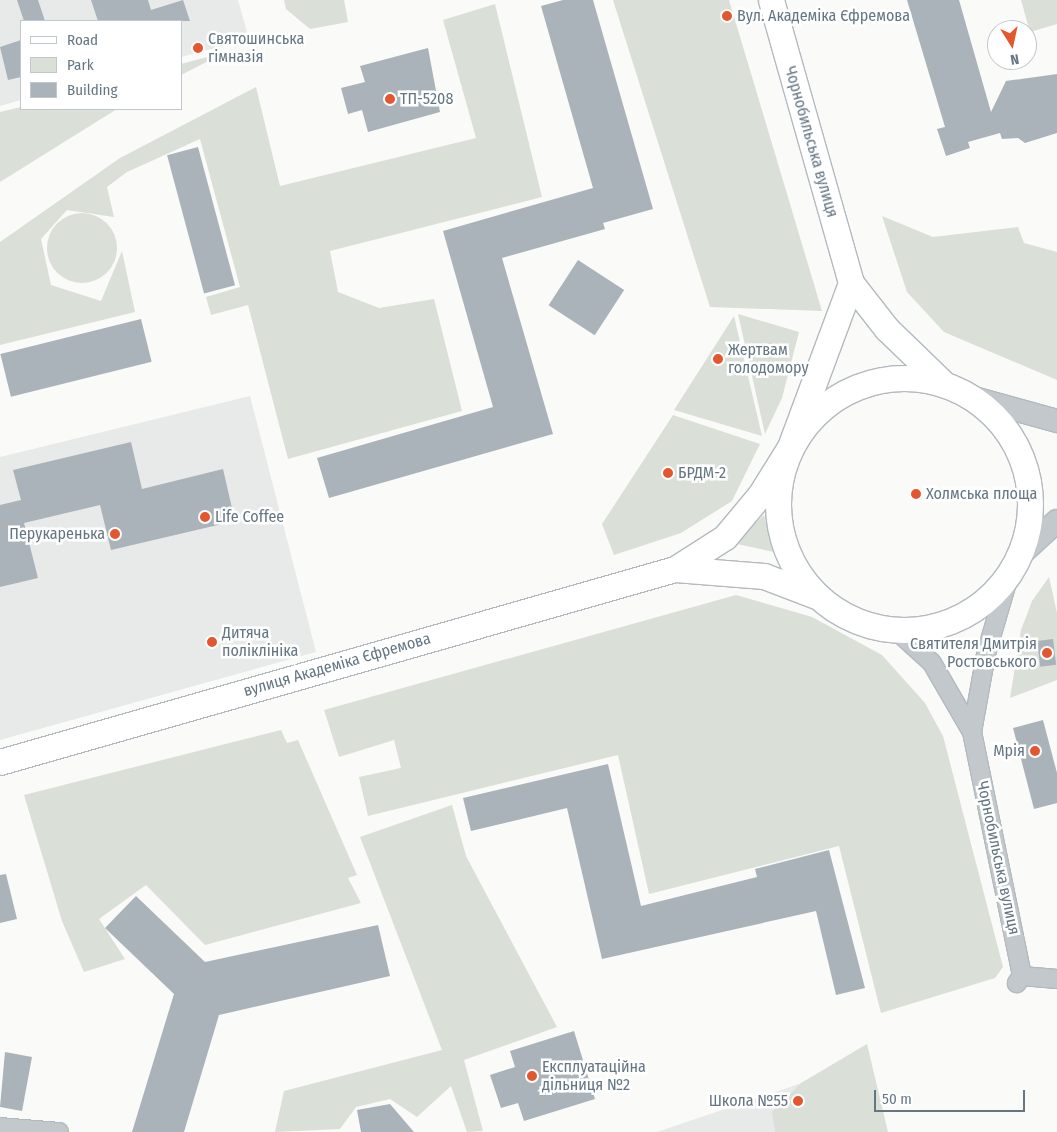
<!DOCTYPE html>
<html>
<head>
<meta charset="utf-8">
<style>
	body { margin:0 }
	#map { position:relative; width:1057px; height:1132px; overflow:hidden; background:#fafaf8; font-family:"Fira Sans Condensed",sans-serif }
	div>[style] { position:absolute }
	.built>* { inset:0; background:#e8e9e9 }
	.green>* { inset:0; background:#dadfd7 }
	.round { border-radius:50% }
	.building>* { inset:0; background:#aab3b9; transform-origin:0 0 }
	.roads { filter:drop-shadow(1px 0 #b3babf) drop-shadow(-1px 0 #b3babf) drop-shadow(0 1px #b3babf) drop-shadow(0 -1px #b3babf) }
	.minor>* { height:18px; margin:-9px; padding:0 9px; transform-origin:9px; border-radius:9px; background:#c3c8cc }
	.tertiary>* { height:22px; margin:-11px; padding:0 11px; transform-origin:11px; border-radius:11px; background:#c3c8cc }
	.secondary>* { height:25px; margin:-12.5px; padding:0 12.5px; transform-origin:12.5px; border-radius:12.5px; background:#fff }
	.secondary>.ring { margin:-12.5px; padding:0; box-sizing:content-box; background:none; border:25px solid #fff; border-radius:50% }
	.dots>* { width:14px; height:14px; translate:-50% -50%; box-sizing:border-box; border:2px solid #fff; border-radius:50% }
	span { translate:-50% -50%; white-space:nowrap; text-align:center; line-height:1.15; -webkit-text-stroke:5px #fff; paint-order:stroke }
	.poi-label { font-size:16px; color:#657683 }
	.left { translate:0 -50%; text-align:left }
	.right { translate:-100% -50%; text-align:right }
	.street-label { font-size:16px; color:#657683 }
	.legend { position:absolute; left:20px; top:20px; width:162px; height:90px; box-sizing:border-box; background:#fff; border:1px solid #c1c8cd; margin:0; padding:6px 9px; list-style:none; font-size:15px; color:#657683 }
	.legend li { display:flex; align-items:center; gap:10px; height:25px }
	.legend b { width:25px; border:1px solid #c1c8cd }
	.north { position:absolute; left:987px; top:20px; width:50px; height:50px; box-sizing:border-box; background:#fff; border:1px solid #c1c8cd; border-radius:50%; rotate:170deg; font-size:14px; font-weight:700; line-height:20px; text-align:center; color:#657683 }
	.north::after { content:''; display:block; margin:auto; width:18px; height:22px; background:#e4572e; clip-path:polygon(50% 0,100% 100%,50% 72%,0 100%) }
	.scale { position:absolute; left:874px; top:1090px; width:151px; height:22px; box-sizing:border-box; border:2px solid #657683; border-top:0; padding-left:6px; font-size:15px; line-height:18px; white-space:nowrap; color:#657683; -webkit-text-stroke:4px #fff; paint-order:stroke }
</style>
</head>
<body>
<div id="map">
	<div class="built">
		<i style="clip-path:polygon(0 0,238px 0,249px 39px,181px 57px,181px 21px,21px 21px,21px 100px,0 106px)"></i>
		<i style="clip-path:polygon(250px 396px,316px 652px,0 740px,0 457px)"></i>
		<i style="clip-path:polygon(840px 1070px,854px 1132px,657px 1132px)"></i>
	</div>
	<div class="green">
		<i style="clip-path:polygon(284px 0,344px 0,348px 22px,310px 29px,286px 9px)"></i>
		<i style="clip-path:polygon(613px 0,729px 0,822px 311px,710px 307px)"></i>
		<i style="clip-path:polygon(1021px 0,1057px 0,1057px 24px,1030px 32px)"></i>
		<i style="clip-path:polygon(495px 4px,542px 197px,330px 251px,338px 292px,379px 308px,434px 299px,462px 411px,288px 459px,248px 305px,211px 315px,206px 297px,240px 287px,200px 139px,127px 172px,107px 187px,114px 217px,67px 210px,41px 239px,51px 285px,101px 301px,122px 251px,135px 312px,0 345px,0 242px,120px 158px,256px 87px,280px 186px,476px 138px,443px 20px)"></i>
		<i style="clip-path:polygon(226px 52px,181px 75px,181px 64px)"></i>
		<i style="clip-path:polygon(21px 107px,21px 109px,117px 109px,0 182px,0 112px)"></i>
		<i class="round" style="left:47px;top:213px;width:70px;height:70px"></i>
		<i style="clip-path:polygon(882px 216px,933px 237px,1018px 227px,1024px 243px,1057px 252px,1057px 380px,944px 332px,907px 292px)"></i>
		<i style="clip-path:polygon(738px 314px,799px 332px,782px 398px,765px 434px)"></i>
		<i style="clip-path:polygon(734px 316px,762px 436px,674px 410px)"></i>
		<i style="clip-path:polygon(673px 415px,760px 444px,732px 501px,681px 533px,614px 555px,602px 524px)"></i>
		<i style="clip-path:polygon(764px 515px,774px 552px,732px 543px)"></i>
		<i style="clip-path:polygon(1049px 577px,1057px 613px,1057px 680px,1010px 698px,1021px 630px,1032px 601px)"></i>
		<i style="clip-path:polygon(736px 595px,812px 617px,882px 655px,925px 703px,943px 736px,1003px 967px,995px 978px,881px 1013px,839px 846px,649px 894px,618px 755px,368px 816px,359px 777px,401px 768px,394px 740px,339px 757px,324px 710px)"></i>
		<i style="clip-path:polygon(281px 730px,287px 743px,298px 740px,357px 875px,348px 878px,361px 903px,205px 945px,146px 885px,99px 919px,125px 959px,84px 972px,62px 921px,24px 795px)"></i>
		<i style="clip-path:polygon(452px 805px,466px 856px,557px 1027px,464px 1060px,483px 1131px,467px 1132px,451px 1086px,417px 1117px,390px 1099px,356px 1107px,340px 1129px,275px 1132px,284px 1091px,442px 1050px,360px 837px)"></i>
		<i style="clip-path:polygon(867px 1044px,888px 1132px,775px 1132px,772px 1112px,801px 1083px)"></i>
	</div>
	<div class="building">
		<i style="clip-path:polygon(17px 0,38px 0,45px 21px,24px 21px)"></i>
		<i style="clip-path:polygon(91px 0,148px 0,151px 10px,183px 0,190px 21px,98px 21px)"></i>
		<i style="clip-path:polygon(563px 0,593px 0,653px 209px,603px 223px,605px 229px,502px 258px,553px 434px,329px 498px,317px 458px,493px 407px,443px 231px,593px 188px,541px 6px)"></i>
		<i style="clip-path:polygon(907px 0,959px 0,991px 112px,1006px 81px,1057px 74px,1057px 133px,1025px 143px,1018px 138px,1002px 139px,1000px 133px,968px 142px,970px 148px,946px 156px,937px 129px,945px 127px)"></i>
		<i style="clip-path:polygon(21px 40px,21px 77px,8px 80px,0 47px)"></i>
		<i style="clip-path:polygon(428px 48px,440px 112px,368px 132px,362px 110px,348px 114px,341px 88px,365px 82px,360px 66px)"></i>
		<i style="left:198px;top:147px;width:143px;height:32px;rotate:75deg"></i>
		<i style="left:578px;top:260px;width:55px;height:54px;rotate:33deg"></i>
		<i style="left:141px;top:319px;width:44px;height:145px;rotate:76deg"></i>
		<i style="clip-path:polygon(131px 442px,142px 489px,223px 469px,235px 521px,111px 550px,100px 505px,24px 523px,38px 578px,0 587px,0 505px,21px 500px,13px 470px)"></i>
		<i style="left:1053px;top:639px;width:26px;height:16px;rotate:83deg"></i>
		<i style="clip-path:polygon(1043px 720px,1057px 773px,1057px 803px,1034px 809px,1013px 728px)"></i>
		<i style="clip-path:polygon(608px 764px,641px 906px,757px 877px,755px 869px,829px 850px,865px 988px,836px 995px,816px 911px,602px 959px,567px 808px,471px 831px,463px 798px)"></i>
		<i style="clip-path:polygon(6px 874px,17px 919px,0 923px,0 875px)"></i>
		<i style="clip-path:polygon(136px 896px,205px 962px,378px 925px,390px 976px,219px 1015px,184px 1132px,132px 1132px,174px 994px,105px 928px)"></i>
		<i style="clip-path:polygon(574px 1031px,595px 1099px,524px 1121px,518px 1103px,501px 1108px,490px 1075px,515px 1067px,510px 1051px)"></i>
		<i style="clip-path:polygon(5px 1052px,32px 1057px,22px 1111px,0 1107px)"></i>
		<i style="clip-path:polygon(390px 1104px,414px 1132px,361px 1132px,357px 1110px)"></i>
	</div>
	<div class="roads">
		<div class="minor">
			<i style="left:897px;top:631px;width:47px;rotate:42.4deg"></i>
			<i style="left:932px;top:663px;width:80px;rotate:59.9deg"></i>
			<i style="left:972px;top:732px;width:249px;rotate:78.4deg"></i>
			<i style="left:1022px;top:976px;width:9px;rotate:126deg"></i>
			<i style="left:972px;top:732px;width:79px;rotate:-79.8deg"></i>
			<i style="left:986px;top:654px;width:81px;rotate:-73.6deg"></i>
			<i style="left:1022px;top:976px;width:35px;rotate:5deg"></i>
			<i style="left:0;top:1127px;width:59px;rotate:4.8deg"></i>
		</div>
		<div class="tertiary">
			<i style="left:974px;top:398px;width:86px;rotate:15.5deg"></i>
			<i style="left:1020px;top:555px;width:50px;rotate:-42.6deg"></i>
		</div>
		<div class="secondary">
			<i style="left:771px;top:0;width:294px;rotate:74.2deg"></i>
			<i style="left:851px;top:283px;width:58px;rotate:52deg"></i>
			<i style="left:887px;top:329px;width:79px;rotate:44deg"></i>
			<i class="ring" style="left:778px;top:378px;width:227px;height:227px"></i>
			<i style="left:675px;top:569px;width:89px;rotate:4.5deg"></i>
			<i style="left:764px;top:576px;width:56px;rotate:21deg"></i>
			<i style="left:0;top:762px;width:702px;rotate:-15.96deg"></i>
			<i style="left:675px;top:569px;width:59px;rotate:-32.6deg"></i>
			<i style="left:725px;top:537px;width:55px;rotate:-50.2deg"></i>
			<i style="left:760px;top:495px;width:57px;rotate:-58deg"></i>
			<i style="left:790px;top:447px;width:175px;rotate:-69.6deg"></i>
		</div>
	</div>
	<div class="dots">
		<i style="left:727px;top:16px;background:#e4572e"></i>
		<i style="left:198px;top:48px;background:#e4572e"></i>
		<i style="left:390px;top:99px;background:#e4572e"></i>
		<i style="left:718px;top:359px;background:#e4572e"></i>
		<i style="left:668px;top:473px;background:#e4572e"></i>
		<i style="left:916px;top:494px;background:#e4572e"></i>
		<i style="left:205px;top:517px;background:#e4572e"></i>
		<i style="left:115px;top:534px;background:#e4572e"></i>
		<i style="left:212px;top:642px;background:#e4572e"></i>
		<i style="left:1047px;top:653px;background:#e4572e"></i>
		<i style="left:1035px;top:751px;background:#e4572e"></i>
		<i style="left:532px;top:1076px;background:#e4572e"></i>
		<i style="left:798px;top:1101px;background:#e4572e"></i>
	</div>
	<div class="poi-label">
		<span class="left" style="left:737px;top:16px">Вул. Академіка Єфремова</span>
		<span class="left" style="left:208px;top:48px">Святошинська<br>гімназія</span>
		<span class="left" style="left:400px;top:99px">ТП-5208</span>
		<span class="left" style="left:728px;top:359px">Жертвам<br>голодомору</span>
		<span class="left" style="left:678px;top:473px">БРДМ-2</span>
		<span class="left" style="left:926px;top:494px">Холмська площа</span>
		<span class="left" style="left:215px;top:517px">Life Coffee</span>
		<span class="right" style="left:105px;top:534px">Перукаренька</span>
		<span class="left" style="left:222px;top:642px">Дитяча<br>поліклініка</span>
		<span class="right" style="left:1037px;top:653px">Святителя Дмитрія<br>Ростовського</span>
		<span class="right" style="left:1025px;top:751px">Мрія</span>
		<span class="left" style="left:542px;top:1076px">Експлуатаційна<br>дільниця №2</span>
		<span class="right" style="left:788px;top:1101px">Школа №55</span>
	</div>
	<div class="street-label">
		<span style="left:811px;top:142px;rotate:74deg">Чорнобильська вулиця</span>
		<span style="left:337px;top:665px;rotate:-16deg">вулиця Академіка Єфремова</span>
		<span style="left:998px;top:858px;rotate:78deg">Чорнобильська вулиця</span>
	</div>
	<ul class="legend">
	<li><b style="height:6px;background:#fff"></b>Road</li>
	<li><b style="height:14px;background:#dadfd7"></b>Park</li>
	<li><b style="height:14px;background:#aab3b9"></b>Building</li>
	</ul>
	<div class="north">N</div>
	<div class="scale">50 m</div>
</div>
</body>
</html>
